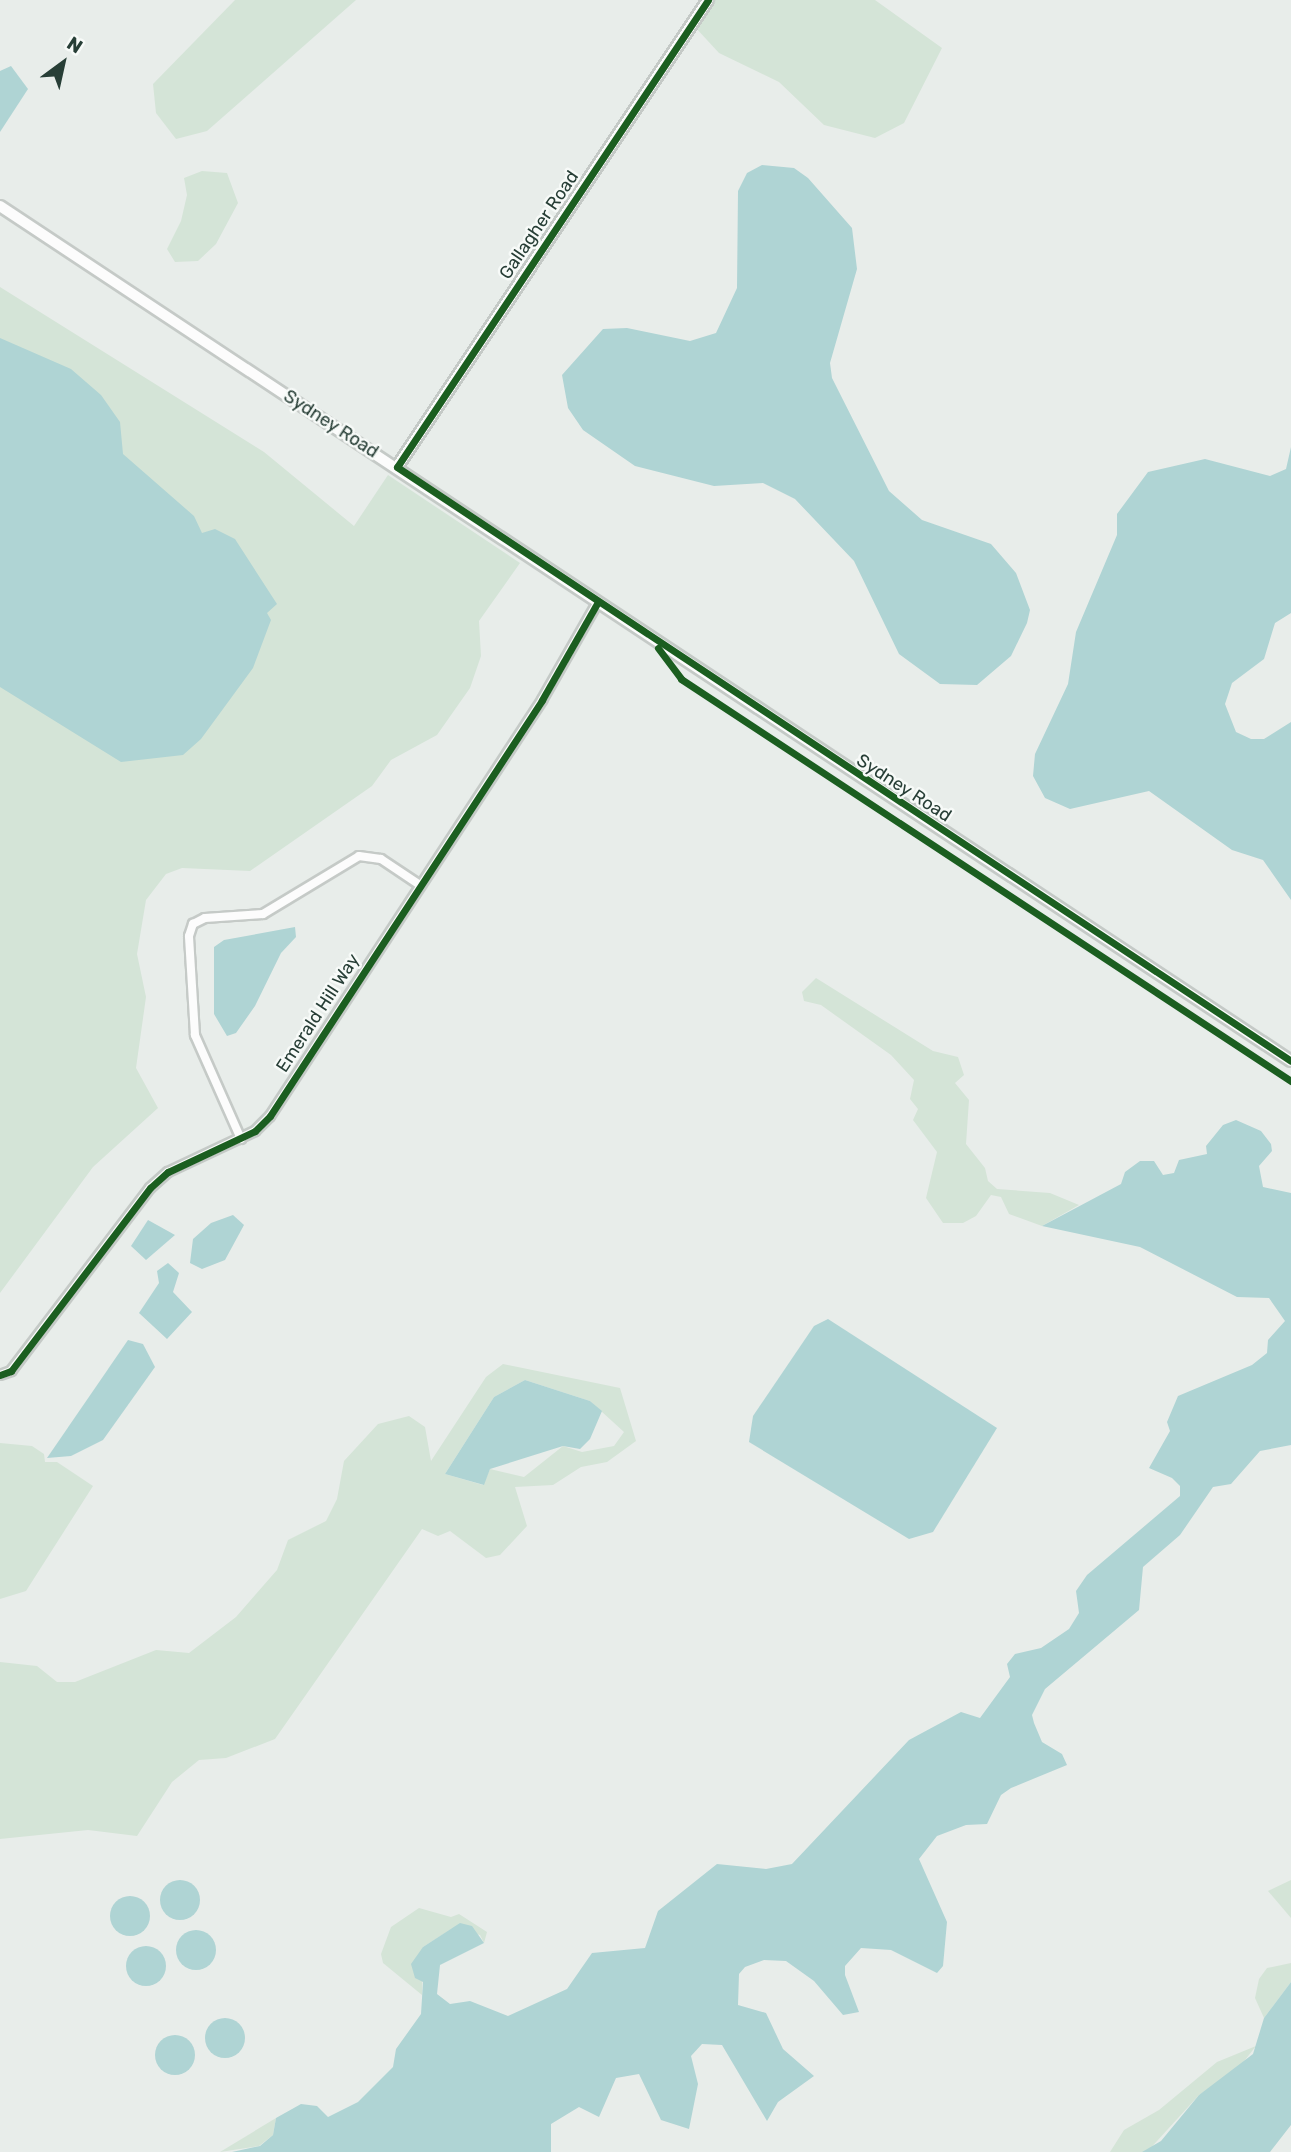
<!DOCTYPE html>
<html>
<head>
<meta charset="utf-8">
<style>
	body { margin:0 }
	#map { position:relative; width:1291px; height:2152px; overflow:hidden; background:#e8edea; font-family:Rubik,sans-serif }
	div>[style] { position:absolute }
	.green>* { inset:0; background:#d4e4d7 }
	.water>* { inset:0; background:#afd4d4 }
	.round { border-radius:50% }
	.roads { filter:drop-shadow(2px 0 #c5cac7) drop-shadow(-2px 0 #c5cac7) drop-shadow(0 2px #c5cac7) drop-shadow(0 -2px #c5cac7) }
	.minor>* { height:8px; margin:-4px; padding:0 4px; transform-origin:4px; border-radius:4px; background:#fcfcfc }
	.tertiary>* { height:10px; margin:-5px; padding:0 5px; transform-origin:5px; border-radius:5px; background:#fcfcfc }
	.cycleway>* { height:7px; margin:-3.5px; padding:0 3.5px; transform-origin:3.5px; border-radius:3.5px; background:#1b5e20 }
	span { translate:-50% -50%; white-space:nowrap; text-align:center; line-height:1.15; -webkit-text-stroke:5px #f7faf8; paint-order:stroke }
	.street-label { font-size:18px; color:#273e36 }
	.north { position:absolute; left:28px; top:28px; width:70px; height:70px; -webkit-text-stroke:5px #f7faf8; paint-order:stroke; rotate:33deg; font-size:19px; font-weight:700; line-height:28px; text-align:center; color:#273e36 }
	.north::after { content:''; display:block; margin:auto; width:24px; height:32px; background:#273e36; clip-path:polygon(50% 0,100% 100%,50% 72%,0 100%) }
</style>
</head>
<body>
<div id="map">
	<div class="green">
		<i style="clip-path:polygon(235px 0,356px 0,207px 131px,176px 139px,156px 113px,153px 84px)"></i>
		<i style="clip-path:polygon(713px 0,875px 0,942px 48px,904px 123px,875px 138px,824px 125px,779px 82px,719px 53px,695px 27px)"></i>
		<i style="clip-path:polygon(202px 171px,227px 173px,238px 203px,216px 244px,198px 261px,175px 262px,167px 249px,181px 221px,187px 195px,184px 178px)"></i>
		<i style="clip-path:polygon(0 287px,264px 452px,354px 526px,388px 475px,520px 563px,479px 621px,481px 656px,470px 688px,437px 735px,391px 760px,372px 786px,250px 871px,182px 868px,166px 874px,146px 900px,137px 954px,146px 997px,136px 1068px,158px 1108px,93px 1167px,0 1293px)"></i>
		<i style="clip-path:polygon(816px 978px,933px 1051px,958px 1057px,964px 1075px,955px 1083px,969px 1100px,966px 1144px,985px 1168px,988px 1181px,997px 1189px,1050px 1193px,1079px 1205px,1042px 1226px,1009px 1214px,1001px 1197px,991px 1195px,976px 1216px,963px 1223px,943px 1223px,926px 1198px,937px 1152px,913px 1120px,918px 1109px,910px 1099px,914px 1080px,891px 1055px,821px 1005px,804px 1001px,802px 992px)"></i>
		<i style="clip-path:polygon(evenodd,503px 1364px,620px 1388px,636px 1441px,607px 1462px,581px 1467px,553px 1485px,515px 1487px,527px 1526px,500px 1555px,486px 1558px,450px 1531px,438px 1536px,422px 1529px,275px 1739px,226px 1758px,199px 1760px,172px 1782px,137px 1836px,88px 1830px,0 1839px,0 1662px,37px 1666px,57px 1682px,75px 1682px,156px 1650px,189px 1653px,236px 1617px,277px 1570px,288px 1540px,326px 1521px,337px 1499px,344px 1461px,378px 1424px,409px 1416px,425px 1427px,431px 1461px,486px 1377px,503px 1364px,525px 1380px,590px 1401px,624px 1432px,614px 1446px,582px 1452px,563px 1446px,524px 1477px,490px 1469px,483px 1485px,445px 1474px,494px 1397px,525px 1380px)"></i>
		<i style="clip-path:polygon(0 1443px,32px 1446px,44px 1454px,45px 1462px,57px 1462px,93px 1486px,26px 1591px,0 1599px)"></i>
		<i style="clip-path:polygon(1291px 1880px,1291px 1918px,1268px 1891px)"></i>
		<i style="clip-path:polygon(419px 1908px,451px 1917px,459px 1914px,487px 1932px,484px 1943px,480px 1935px,453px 1928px,423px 1947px,422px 1995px,383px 1963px,381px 1954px,391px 1927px)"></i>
		<i style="clip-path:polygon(1291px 1963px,1291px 1982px,1264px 2018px,1255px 1998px,1259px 1979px,1267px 1968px)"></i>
		<i style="clip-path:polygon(1256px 2046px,1238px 2069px,1199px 2095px,1147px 2152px,1110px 2152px,1124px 2130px,1159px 2110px,1217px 2062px)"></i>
		<i style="clip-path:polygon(276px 2118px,273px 2135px,259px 2146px,220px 2152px)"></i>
	</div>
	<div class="water">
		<i style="clip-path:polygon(11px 66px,28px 89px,0 132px,0 71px)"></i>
		<i style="clip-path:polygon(762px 165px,794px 168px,808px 178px,852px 228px,857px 269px,830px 363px,832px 378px,889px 491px,922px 520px,991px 544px,1016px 573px,1030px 610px,1027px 623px,1011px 656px,977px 685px,940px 684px,899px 654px,854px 561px,795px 499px,763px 483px,714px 486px,635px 466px,583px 430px,568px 408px,562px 375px,603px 329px,627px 328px,690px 341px,716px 333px,737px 288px,738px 191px,747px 173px)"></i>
		<i style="clip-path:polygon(0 338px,71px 369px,101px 395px,120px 422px,123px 454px,194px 516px,202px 533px,215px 529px,235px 539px,277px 604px,267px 613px,271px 620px,253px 668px,201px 739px,183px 755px,121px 762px,0 687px)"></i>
		<i style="clip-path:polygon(1291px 447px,1291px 613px,1275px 623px,1264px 659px,1232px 683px,1225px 704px,1236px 732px,1251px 739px,1264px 739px,1291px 722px,1291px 900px,1263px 860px,1232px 850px,1149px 791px,1070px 809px,1045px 798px,1033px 776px,1035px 754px,1068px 684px,1076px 632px,1117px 535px,1117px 514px,1148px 472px,1205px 459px,1270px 476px,1286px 469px)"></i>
		<i style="clip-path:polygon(295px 927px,296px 937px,281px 953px,255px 1006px,236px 1033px,227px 1036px,214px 1014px,214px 947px,224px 940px)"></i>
		<i style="clip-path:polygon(1236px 1120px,1261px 1131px,1271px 1144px,1272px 1151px,1259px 1166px,1263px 1187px,1291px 1193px,1291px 1445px,1260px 1451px,1231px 1484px,1213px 1487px,1180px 1535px,1143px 1567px,1139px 1610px,1045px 1689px,1032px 1715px,1034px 1723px,1042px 1742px,1062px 1754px,1067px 1765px,1011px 1788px,1001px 1795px,987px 1824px,966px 1825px,937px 1836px,919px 1859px,947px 1922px,943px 1966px,937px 1973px,891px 1950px,861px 1948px,845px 1966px,845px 1975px,859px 2012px,843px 2015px,814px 1981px,786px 1961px,764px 1960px,745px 1967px,739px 1974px,738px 2005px,766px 2013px,783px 2049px,814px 2076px,778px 2102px,767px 2121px,722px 2045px,702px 2044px,691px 2056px,698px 2084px,689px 2129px,661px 2120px,639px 2074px,616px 2078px,599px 2117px,579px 2107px,551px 2124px,551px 2152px,232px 2152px,260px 2146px,273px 2135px,276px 2118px,301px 2104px,317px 2106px,328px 2117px,358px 2102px,393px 2067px,396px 2049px,421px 2014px,423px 1982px,415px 1978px,411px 1964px,423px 1947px,460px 1923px,472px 1926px,484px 1943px,440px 1965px,437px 1994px,450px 2004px,470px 2001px,508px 2016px,567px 1989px,592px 1953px,645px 1948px,658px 1911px,717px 1864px,766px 1869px,792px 1864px,909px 1740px,961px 1712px,980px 1718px,1010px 1677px,1007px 1664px,1015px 1654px,1041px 1648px,1069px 1629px,1079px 1613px,1076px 1591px,1087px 1575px,1180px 1496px,1180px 1486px,1172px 1478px,1149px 1468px,1170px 1431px,1167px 1422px,1178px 1396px,1252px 1365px,1267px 1353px,1268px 1340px,1285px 1321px,1269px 1298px,1237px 1297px,1140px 1247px,1042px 1226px,1121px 1184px,1125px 1172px,1140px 1161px,1154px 1161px,1163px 1175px,1174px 1173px,1179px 1160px,1207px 1154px,1206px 1146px,1223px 1125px)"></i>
		<i style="clip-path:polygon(233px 1215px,244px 1225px,225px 1260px,202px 1269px,190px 1263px,193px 1239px,211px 1223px)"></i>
		<i style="clip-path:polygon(148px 1220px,175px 1235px,146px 1260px,131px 1246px)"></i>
		<i style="clip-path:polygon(168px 1263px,179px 1273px,173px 1292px,192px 1312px,167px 1339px,139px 1313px,159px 1283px,157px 1271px)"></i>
		<i style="clip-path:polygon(828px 1319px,997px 1428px,933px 1532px,909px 1539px,749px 1442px,753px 1416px,814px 1326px)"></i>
		<i style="clip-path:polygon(128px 1340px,143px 1344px,155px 1367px,103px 1440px,71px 1456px,47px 1458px)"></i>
		<i style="clip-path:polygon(525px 1380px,590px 1401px,602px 1411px,590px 1439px,580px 1449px,563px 1446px,490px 1469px,484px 1485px,445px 1474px,494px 1397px)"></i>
		<i class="round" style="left:160px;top:1880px;width:40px;height:40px"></i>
		<i class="round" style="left:110px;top:1896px;width:40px;height:40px"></i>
		<i class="round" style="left:176px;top:1930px;width:40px;height:40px"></i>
		<i class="round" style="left:126px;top:1946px;width:40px;height:40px"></i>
		<i style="clip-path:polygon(1291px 1982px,1291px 2125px,1270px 2152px,1142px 2152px,1161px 2141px,1199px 2095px,1253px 2054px,1264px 2018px)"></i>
		<i class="round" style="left:205px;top:2018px;width:40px;height:40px"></i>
		<i class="round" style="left:155px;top:2035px;width:40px;height:40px"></i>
	</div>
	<div class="roads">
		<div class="minor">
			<i style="left:241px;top:1139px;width:114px;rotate:-113.9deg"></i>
			<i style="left:195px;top:1035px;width:99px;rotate:-93.5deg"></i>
			<i style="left:189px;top:936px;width:13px;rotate:-72deg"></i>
			<i style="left:193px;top:924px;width:13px;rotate:-27deg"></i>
			<i style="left:205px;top:918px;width:58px;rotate:-3.9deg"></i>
			<i style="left:263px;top:914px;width:112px;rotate:-31.1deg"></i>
			<i style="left:359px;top:856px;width:22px;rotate:8deg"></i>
			<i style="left:381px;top:859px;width:47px;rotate:33.7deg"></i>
			<i style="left:0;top:1375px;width:12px;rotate:-20deg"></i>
			<i style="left:11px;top:1371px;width:230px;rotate:-52.8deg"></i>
			<i style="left:150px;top:1188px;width:24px;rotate:-42deg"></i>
			<i style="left:168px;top:1172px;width:96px;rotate:-25.2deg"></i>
			<i style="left:255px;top:1131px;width:21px;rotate:-45deg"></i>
			<i style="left:270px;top:1116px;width:497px;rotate:-56.8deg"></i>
			<i style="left:542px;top:700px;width:113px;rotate:-60.3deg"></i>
		</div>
		<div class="tertiary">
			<i style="left:0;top:206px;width:1548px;rotate:33.52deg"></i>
			<i style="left:397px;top:467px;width:561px;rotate:-56.34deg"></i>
		</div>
	</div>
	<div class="cycleway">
		<i style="left:708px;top:0;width:561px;rotate:123.66deg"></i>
		<i style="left:397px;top:467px;width:1073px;rotate:33.6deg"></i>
		<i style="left:658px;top:648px;width:39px;rotate:53deg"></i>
		<i style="left:681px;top:679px;width:731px;rotate:33.39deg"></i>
		<i style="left:0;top:1375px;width:12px;rotate:-20deg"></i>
		<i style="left:11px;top:1371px;width:230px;rotate:-52.8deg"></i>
		<i style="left:150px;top:1188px;width:24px;rotate:-42deg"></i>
		<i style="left:168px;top:1172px;width:96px;rotate:-25.2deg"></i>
		<i style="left:255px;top:1131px;width:21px;rotate:-45deg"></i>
		<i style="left:270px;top:1116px;width:497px;rotate:-56.8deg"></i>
		<i style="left:542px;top:700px;width:113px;rotate:-60.3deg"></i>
	</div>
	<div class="street-label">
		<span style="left:539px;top:225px;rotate:-56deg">Gallagher Road</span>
		<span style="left:331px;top:424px;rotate:33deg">Sydney Road</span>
		<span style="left:904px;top:788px;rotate:33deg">Sydney Road</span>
		<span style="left:318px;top:1013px;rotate:-57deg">Emerald Hill Way</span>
	</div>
	<div class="north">N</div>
</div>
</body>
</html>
